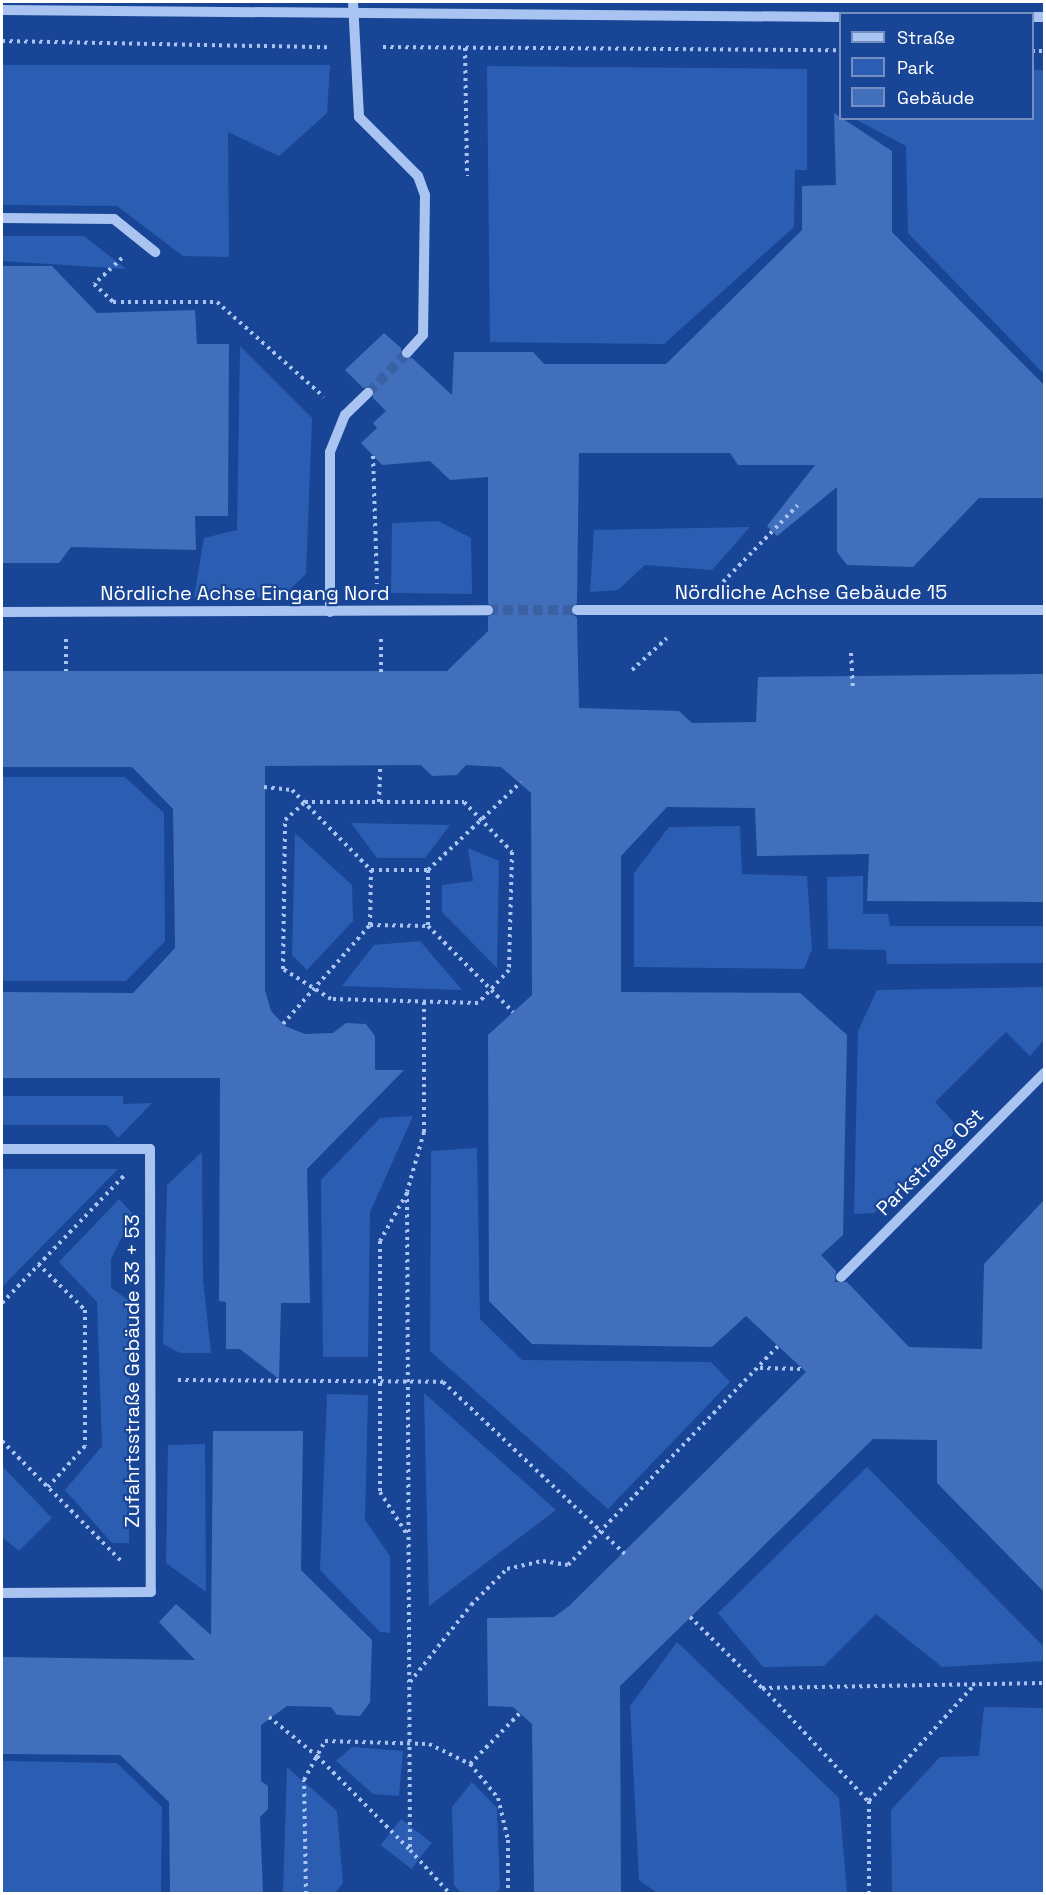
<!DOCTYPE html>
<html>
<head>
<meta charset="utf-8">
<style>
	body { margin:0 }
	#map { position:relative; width:1046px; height:1895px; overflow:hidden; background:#184595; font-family:"Space Grotesk",sans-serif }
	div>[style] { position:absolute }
	.green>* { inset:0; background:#2b5eb3; transform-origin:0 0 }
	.building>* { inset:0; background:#416fbc }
	.minor-tunnel>* { height:10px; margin-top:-5px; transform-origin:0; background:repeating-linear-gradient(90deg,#3b61a5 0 10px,transparent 0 15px) }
	.path>* { height:4px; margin-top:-2px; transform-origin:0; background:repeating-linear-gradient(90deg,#a9c4f1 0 3px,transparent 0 7.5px) }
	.minor>* { height:10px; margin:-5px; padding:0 5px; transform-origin:5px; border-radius:5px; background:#a9c4f1 }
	span { translate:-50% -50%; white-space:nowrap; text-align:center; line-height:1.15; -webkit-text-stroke:4.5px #184595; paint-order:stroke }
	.street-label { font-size:20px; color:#fff }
	.frame { position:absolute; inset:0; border:3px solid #fff; pointer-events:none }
	.legend { position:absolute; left:839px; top:12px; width:195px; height:108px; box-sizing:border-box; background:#184595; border:2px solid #748fbf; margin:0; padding:8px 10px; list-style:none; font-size:18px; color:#fff }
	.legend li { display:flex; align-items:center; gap:12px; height:30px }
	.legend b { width:30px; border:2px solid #748fbf }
</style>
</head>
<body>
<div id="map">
	<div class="green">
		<i style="clip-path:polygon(2px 65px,330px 65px,327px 113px,279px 156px,228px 132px,229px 257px,183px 256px,117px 206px,2px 205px)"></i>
		<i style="clip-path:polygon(487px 66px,807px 69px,807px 170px,795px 170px,794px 227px,664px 344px,490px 342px)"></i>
		<i style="clip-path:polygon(1033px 70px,1044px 70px,1044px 374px,908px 233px,906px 146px,855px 119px,1032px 118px)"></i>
		<i style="clip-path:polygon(2px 236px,84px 236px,126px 269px,2px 261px)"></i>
		<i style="clip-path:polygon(240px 346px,312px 418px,306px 574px,281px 598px,194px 597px,204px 538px,237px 530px)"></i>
		<i style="clip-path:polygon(438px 521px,471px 538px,472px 594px,391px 593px,392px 523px)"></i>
		<i style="clip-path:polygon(750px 527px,712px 570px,645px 565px,618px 590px,590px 592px,594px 530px)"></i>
		<i style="clip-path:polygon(2px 777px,125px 777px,164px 813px,165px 941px,126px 981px,2px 981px)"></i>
		<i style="clip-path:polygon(351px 823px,450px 825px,425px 858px,377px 858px)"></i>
		<i style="clip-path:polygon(740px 826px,742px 874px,807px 876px,812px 949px,804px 969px,634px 967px,634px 873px,669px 827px)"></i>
		<i style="clip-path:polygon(295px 833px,352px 885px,353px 921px,307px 970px,292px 955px)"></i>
		<i style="clip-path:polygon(468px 848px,499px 861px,497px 968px,442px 912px,442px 885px,473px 881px)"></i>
		<i style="clip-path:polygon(863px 876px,863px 914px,888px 914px,890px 926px,1044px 926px,1044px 963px,887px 964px,886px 950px,828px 949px,827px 877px)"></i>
		<i style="clip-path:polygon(420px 941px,462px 990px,342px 986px,374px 945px)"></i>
		<i style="clip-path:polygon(1044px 987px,1044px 1040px,1030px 1056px,1006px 1032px,935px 1102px,959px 1128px,874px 1213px,854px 1214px,858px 1031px,877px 990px)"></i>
		<i style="clip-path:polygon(2px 1096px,123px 1096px,123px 1104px,152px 1103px,118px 1138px,107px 1125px,2px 1125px)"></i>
		<i style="clip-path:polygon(413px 1116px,370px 1212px,368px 1357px,323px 1357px,321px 1180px,380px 1118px)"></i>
		<i style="clip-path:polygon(477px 1148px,480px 1319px,522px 1360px,711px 1362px,730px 1382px,608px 1509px,430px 1351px,431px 1151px)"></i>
		<i style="clip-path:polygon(202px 1152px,203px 1279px,211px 1353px,180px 1353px,163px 1344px,167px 1185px)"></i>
		<i style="clip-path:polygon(2px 1169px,118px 1169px,2px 1287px)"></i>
		<i style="clip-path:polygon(119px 1199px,133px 1214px,111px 1259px,111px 1288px,130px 1301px,129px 1543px,112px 1543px,65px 1490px,102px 1446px,97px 1302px,59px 1262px)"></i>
		<i style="clip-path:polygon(424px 1393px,556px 1510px,429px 1606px)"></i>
		<i style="clip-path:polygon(327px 1394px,368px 1395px,365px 1520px,390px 1556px,390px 1633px,380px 1632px,320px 1570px)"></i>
		<i style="clip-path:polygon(205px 1444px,206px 1592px,166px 1563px,168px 1445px)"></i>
		<i style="clip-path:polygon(2px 1466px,52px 1518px,19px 1551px,2px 1537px)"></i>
		<i style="clip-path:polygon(867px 1467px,1044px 1647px,1044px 1661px,942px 1667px,876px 1614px,824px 1666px,763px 1667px,718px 1613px)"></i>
		<i style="clip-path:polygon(677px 1642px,839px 1798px,847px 1893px,657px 1893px,639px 1880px,630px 1706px)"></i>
		<i style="clip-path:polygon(984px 1707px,1044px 1708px,1044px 1893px,892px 1893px,891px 1810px,940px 1757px,979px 1756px)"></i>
		<i style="clip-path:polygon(352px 1747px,403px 1751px,399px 1796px,373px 1794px,336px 1761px)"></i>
		<i style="clip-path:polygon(2px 1761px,117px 1763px,162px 1807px,161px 1893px,2px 1893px)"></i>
		<i style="clip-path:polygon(287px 1767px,337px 1811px,343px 1883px,335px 1893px,283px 1893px)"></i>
		<i style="clip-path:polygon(472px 1782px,497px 1808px,500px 1889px,496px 1893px,461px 1893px,454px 1885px,452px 1807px)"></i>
		<i style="left:401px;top:1819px;width:39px;height:33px;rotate:38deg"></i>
	</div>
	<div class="building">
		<i style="clip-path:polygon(834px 113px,892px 151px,892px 232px,1044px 385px,1044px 498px,979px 498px,913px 567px,847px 565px,837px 552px,837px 487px,777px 536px,767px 526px,815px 465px,738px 465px,730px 453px,579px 453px,577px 603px,570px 611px,577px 618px,579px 708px,679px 711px,692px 723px,756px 722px,758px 677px,1044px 674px,1044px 902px,867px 901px,869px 854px,757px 856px,755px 808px,667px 807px,621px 856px,621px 992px,800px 993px,847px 1035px,843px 1235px,821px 1255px,836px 1271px,835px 1282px,847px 1282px,909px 1347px,982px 1349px,984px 1264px,1044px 1200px,1044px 1592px,937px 1483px,937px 1440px,873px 1439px,620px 1686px,621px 1893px,534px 1893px,532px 1724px,513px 1707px,488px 1706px,487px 1618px,554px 1617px,569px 1606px,806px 1372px,746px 1316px,712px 1347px,532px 1344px,489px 1301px,488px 1035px,532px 995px,531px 793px,501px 767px,466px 765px,457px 775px,432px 776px,421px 765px,265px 766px,265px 990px,271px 1011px,285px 1026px,305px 1034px,333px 1033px,346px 1023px,366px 1024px,375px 1036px,375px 1070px,404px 1070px,307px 1169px,310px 1303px,281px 1303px,279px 1379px,240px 1349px,226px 1349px,226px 1302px,219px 1301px,220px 1078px,2px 1078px,2px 992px,133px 993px,175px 948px,173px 809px,132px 767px,2px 767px,2px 671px,447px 671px,488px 631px,488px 617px,495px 611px,488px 603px,488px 477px,450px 480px,430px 461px,382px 465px,361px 443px,377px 428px,373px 423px,386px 411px,373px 398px,373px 387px,363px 388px,345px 370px,384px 333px,401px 348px,402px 358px,412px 358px,452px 395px,454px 352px,533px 352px,544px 364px,666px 364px,802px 230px,802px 186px,836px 185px)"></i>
		<i style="clip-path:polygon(2px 266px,52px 266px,97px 313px,195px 310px,197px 344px,229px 344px,228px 516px,195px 516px,196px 550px,71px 547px,59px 563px,2px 563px)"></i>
		<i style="clip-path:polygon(213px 1431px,303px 1431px,301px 1570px,372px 1640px,370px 1702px,360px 1716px,337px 1715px,331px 1707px,287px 1706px,261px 1725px,261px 1781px,268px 1786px,268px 1809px,260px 1817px,263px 1893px,170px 1893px,169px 1802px,120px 1755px,2px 1754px,2px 1657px,195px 1660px,159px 1622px,176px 1604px,211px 1635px)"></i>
	</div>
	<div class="minor-tunnel">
		<i style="left:368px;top:393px;width:56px;rotate:-45.7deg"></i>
		<i style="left:488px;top:610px;width:89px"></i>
	</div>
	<div class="path">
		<i style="left:2px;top:41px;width:326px;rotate:1.1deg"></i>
		<i style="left:383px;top:47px;width:457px;rotate:0.4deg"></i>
		<i style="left:465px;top:48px;width:128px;rotate:89.1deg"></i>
		<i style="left:1032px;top:51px;width:12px"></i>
		<i style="left:122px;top:258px;width:38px;rotate:137deg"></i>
		<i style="left:94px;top:284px;width:26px;rotate:43deg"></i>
		<i style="left:113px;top:302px;width:104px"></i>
		<i style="left:217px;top:302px;width:143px;rotate:41.6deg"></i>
		<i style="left:373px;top:456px;width:128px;rotate:88.2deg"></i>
		<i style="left:723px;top:582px;width:107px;rotate:-45.8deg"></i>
		<i style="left:66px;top:639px;width:32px;rotate:90deg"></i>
		<i style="left:851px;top:653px;width:35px;rotate:87deg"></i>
		<i style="left:632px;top:670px;width:47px;rotate:-42.4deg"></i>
		<i style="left:381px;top:672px;width:36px;rotate:-90deg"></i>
		<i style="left:264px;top:787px;width:28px;rotate:6deg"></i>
		<i style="left:292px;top:790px;width:112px;rotate:45.4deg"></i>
		<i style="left:371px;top:870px;width:57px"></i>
		<i style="left:428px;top:870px;width:128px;rotate:-43.4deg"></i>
		<i style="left:305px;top:802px;width:159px"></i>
		<i style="left:464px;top:802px;width:69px;rotate:46.2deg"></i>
		<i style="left:512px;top:852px;width:118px;rotate:91.5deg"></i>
		<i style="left:509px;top:970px;width:45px;rotate:133.2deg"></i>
		<i style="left:478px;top:1003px;width:147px;rotate:-178.4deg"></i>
		<i style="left:331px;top:999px;width:57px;rotate:-148deg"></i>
		<i style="left:283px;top:969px;width:149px;rotate:-89.2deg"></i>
		<i style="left:285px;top:820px;width:27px;rotate:-42deg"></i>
		<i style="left:379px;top:802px;width:37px;rotate:-88deg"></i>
		<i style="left:428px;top:870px;width:56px;rotate:90deg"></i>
		<i style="left:370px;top:925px;width:55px;rotate:-89deg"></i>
		<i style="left:424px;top:1002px;width:130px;rotate:90deg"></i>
		<i style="left:424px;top:1132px;width:62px;rotate:105.8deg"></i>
		<i style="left:407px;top:1192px;width:658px;rotate:89.74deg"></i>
		<i style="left:410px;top:1850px;width:59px;rotate:47.7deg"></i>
		<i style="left:283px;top:1024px;width:132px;rotate:-48.7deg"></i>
		<i style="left:370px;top:925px;width:58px;rotate:1deg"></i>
		<i style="left:428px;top:926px;width:121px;rotate:45.3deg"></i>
		<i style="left:407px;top:1193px;width:55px;rotate:119.4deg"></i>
		<i style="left:380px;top:1241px;width:251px;rotate:90deg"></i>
		<i style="left:380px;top:1492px;width:52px;rotate:57.5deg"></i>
		<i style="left:38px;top:1264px;width:66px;rotate:44.4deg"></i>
		<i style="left:85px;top:1310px;width:136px;rotate:90deg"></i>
		<i style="left:85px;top:1446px;width:55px;rotate:132.1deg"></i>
		<i style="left:2px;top:1303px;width:176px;rotate:-46.2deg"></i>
		<i style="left:760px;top:1368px;width:43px;rotate:1.3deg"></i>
		<i style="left:178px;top:1380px;width:265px;rotate:0.4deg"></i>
		<i style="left:443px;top:1382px;width:250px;rotate:43.4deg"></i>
		<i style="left:2px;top:1441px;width:172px;rotate:45.2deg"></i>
		<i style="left:690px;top:1617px;width:101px;rotate:44.6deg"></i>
		<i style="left:762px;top:1688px;width:282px;rotate:-1deg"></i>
		<i style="left:410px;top:1682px;width:98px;rotate:-51.6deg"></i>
		<i style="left:471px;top:1605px;width:51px;rotate:-45deg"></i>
		<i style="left:507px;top:1569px;width:37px;rotate:-13deg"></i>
		<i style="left:543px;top:1561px;width:25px;rotate:9deg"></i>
		<i style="left:568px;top:1565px;width:303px;rotate:-46.2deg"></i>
		<i style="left:763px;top:1688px;width:154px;rotate:47.1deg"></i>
		<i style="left:269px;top:1717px;width:62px;rotate:39.1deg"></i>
		<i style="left:317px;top:1756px;width:132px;rotate:45.3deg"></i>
		<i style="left:470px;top:1764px;width:71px;rotate:-45.6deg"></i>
		<i style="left:306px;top:1894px;width:114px;rotate:-91deg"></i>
		<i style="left:304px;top:1780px;width:44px;rotate:-61.7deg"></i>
		<i style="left:325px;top:1741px;width:104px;rotate:1.7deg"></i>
		<i style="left:429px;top:1744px;width:46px;rotate:26deg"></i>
		<i style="left:470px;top:1764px;width:44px;rotate:50.5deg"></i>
		<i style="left:498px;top:1798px;width:43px;rotate:76.6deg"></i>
		<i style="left:508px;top:1840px;width:54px;rotate:90deg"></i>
		<i style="left:869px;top:1894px;width:93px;rotate:-90deg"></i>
		<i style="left:869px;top:1801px;width:158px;rotate:-47.8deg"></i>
	</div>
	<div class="minor">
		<i style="left:353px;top:2px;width:115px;rotate:87deg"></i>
		<i style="left:359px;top:117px;width:83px;rotate:45deg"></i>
		<i style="left:418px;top:176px;width:20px;rotate:70deg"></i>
		<i style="left:425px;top:195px;width:140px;rotate:90.8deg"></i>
		<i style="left:423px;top:335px;width:24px;rotate:132deg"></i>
		<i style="left:2px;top:10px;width:838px;rotate:0.48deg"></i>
		<i style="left:1032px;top:17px;width:12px"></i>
		<i style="left:2px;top:218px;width:112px;rotate:0.5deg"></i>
		<i style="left:114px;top:219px;width:53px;rotate:38.8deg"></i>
		<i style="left:577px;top:610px;width:467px"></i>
		<i style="left:2px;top:612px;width:486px;rotate:-0.2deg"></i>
		<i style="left:330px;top:612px;width:160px;rotate:-90deg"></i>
		<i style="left:330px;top:452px;width:40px;rotate:-68deg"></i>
		<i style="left:345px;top:415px;width:32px;rotate:-44deg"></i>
		<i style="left:2px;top:1149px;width:148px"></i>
		<i style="left:150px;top:1149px;width:443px;rotate:89.9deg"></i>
		<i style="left:151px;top:1592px;width:149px;rotate:179.6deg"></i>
		<i style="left:841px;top:1277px;width:288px;rotate:-45.1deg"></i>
	</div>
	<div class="street-label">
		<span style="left:811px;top:592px">Nördliche Achse Gebäude 15</span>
		<span style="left:245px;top:593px">Nördliche Achse Eingang Nord</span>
		<span style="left:930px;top:1162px;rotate:-45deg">Parkstraße Ost</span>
		<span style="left:132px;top:1371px;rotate:-90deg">Zufahrtsstraße Gebäude 33 + 53</span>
	</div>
	<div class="frame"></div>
	<ul class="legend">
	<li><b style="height:8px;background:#a9c4f1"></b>Straße</li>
	<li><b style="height:16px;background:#2b5eb3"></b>Park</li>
	<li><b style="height:16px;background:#416fbc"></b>Gebäude</li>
	</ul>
</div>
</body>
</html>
